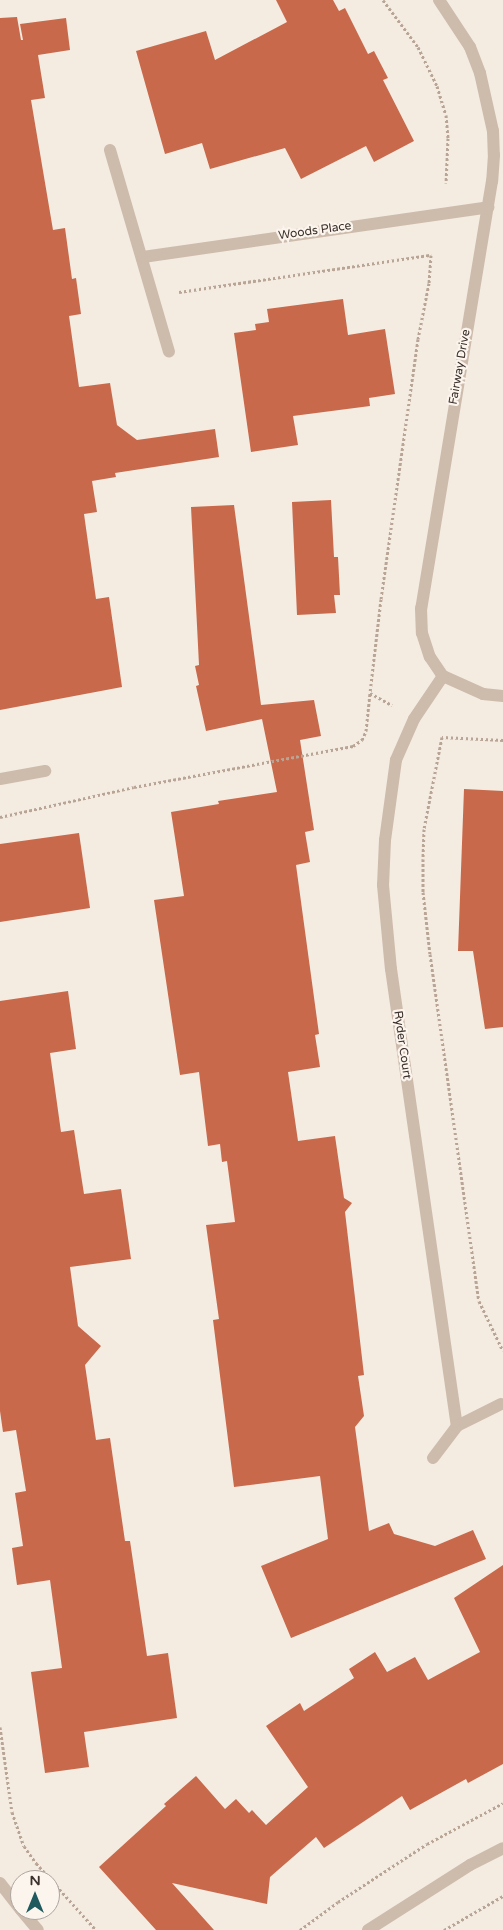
<!DOCTYPE html>
<html>
<head>
<meta charset="utf-8">
<style>
	body { margin:0 }
	#map { position:relative; width:503px; height:1930px; overflow:hidden; background:#f4ebe1; font-family:"Varela Round",sans-serif }
	div>[style] { position:absolute }
	.building>* { inset:0; background:#c8694b }
	.path>* { height:3px; margin-top:-1.5px; transform-origin:0; background:repeating-linear-gradient(90deg,#b9a596 0 2.5px,transparent 0 5px) }
	.street>* { height:12px; margin:-6px; padding:0 6px; transform-origin:6px; border-radius:6px; background:#cdbbac }
	span { translate:-50% -50%; white-space:nowrap; text-align:center; line-height:1.15; -webkit-text-stroke:4.5px #fbf5ee; paint-order:stroke }
	.street-label { font-size:12px; color:#3b302b }
	.north { position:absolute; left:10px; top:1870px; width:50px; height:50px; box-sizing:border-box; background:#fbf5ee; border:1px solid #aea6a0; border-radius:50%; rotate:0deg; font-size:14px; font-weight:700; line-height:20px; text-align:center; color:#3b302b }
	.north::after { content:''; display:block; margin:auto; width:18px; height:22px; background:#1f5a5e; clip-path:polygon(50% 0,100% 100%,50% 72%,0 100%) }
</style>
</head>
<body>
<div id="map">
	<div class="building">
		<i style="clip-path:polygon(276px 0,333px 0,339px 11px,345px 8px,368px 54px,374px 51px,388px 78px,383px 80px,414px 141px,374px 162px,366px 146px,301px 179px,285px 148px,210px 169px,202px 143px,165px 154px,136px 51px,206px 31px,215px 60px,287px 22px)"></i>
		<i style="clip-path:polygon(17px 17px,21px 40px,23px 40px,20px 24px,66px 18px,70px 50px,38px 55px,45px 98px,31px 100px,53px 230px,65px 228px,72px 279px,76px 278px,81px 314px,69px 316px,79px 387px,110px 383px,117px 425px,137px 440px,215px 429px,219px 457px,115px 473px,116px 477px,92px 481px,97px 512px,84px 514px,96px 599px,109px 597px,122px 687px,0 710px,0 18px)"></i>
		<i style="clip-path:polygon(343px 299px,348px 335px,385px 329px,395px 394px,369px 398px,370px 406px,293px 416px,298px 445px,251px 452px,234px 333px,256px 330px,255px 324px,269px 322px,267px 309px)"></i>
		<i style="clip-path:polygon(331px 500px,334px 557px,338px 557px,340px 595px,334px 595px,336px 613px,297px 615px,292px 502px)"></i>
		<i style="clip-path:polygon(234px 505px,261px 705px,314px 700px,321px 736px,300px 740px,314px 830px,305px 832px,310px 862px,296px 865px,319px 1034px,315px 1035px,320px 1067px,288px 1072px,298px 1141px,335px 1136px,344px 1198px,352px 1203px,345px 1212px,364px 1375px,358px 1376px,364px 1416px,355px 1427px,369px 1531px,389px 1523px,394px 1534px,435px 1546px,473px 1530px,486px 1559px,291px 1638px,261px 1566px,328px 1539px,320px 1476px,234px 1487px,213px 1320px,219px 1319px,206px 1225px,235px 1222px,227px 1161px,222px 1162px,220px 1144px,208px 1146px,199px 1072px,180px 1075px,154px 900px,184px 896px,171px 812px,219px 804px,218px 801px,277px 792px,262px 719px,206px 731px,196px 686px,199px 685px,195px 666px,199px 665px,191px 507px)"></i>
		<i style="clip-path:polygon(464px 789px,503px 791px,503px 1027px,485px 1029px,473px 951px,458px 951px)"></i>
		<i style="clip-path:polygon(79px 833px,90px 908px,0 922px,0 844px)"></i>
		<i style="clip-path:polygon(68px 991px,76px 1049px,50px 1053px,61px 1132px,74px 1130px,84px 1194px,121px 1189px,131px 1259px,70px 1267px,78px 1326px,101px 1346px,85px 1365px,96px 1440px,110px 1438px,125px 1541px,130px 1541px,147px 1656px,168px 1653px,177px 1718px,84px 1732px,89px 1767px,45px 1773px,31px 1672px,62px 1668px,50px 1580px,17px 1585px,12px 1548px,23px 1546px,15px 1493px,26px 1491px,16px 1430px,3px 1432px,0 1411px,0 1001px)"></i>
		<i style="clip-path:polygon(503px 1565px,503px 1764px,468px 1783px,466px 1779px,410px 1810px,402px 1796px,324px 1848px,316px 1837px,270px 1877px,267px 1904px,172px 1883px,214px 1930px,156px 1930px,99px 1867px,166px 1806px,164px 1804px,196px 1776px,225px 1809px,236px 1799px,249px 1813px,252px 1810px,266px 1825px,308px 1787px,266px 1726px,300px 1703px,304px 1711px,354px 1678px,349px 1669px,375px 1652px,387px 1672px,415px 1657px,428px 1680px,480px 1652px,454px 1598px)"></i>
	</div>
	<div class="path">
		<i style="left:383px;top:0;width:59px;rotate:53.3deg"></i>
		<i style="left:418px;top:47px;width:43px;rotate:64deg"></i>
		<i style="left:437px;top:86px;width:30px;rotate:73deg"></i>
		<i style="left:446px;top:115px;width:23px;rotate:85deg"></i>
		<i style="left:448px;top:138px;width:45px;rotate:92.5deg"></i>
		<i style="left:179px;top:292px;width:255px;rotate:-8.4deg"></i>
		<i style="left:431px;top:255px;width:28px;rotate:94deg"></i>
		<i style="left:429px;top:283px;width:57px;rotate:101.1deg"></i>
		<i style="left:418px;top:339px;width:263px;rotate:98.1deg"></i>
		<i style="left:381px;top:599px;width:95px;rotate:96.7deg"></i>
		<i style="left:503px;top:740px;width:61px;rotate:-177.2deg"></i>
		<i style="left:442px;top:737px;width:94px;rotate:101.1deg"></i>
		<i style="left:424px;top:829px;width:30px;rotate:92deg"></i>
		<i style="left:423px;top:859px;width:33px;rotate:90deg"></i>
		<i style="left:423px;top:892px;width:62px;rotate:83.6deg"></i>
		<i style="left:430px;top:954px;width:350px;rotate:82deg"></i>
		<i style="left:479px;top:1301px;width:55px;rotate:64.4deg"></i>
		<i style="left:0;top:817px;width:137px;rotate:-12.6deg"></i>
		<i style="left:134px;top:787px;width:223px;rotate:-10.6deg"></i>
		<i style="left:353px;top:746px;width:11px;rotate:-34deg"></i>
		<i style="left:362px;top:740px;width:10px;rotate:-66deg"></i>
		<i style="left:366px;top:731px;width:38px;rotate:-84deg"></i>
		<i style="left:370px;top:693px;width:25px;rotate:29deg"></i>
		<i style="left:0;top:1727px;width:86px;rotate:82deg"></i>
		<i style="left:12px;top:1812px;width:36px;rotate:71deg"></i>
		<i style="left:24px;top:1846px;width:21px;rotate:55deg"></i>
		<i style="left:36px;top:1863px;width:90px;rotate:48.2deg"></i>
		<i style="left:300px;top:1930px;width:47px;rotate:-36.4deg"></i>
		<i style="left:338px;top:1902px;width:106px;rotate:-33.1deg"></i>
		<i style="left:427px;top:1844px;width:86px;rotate:-28.3deg"></i>
		<i style="left:444px;top:1930px;width:68px;rotate:-30deg"></i>
	</div>
	<div class="street">
		<i style="left:439px;top:0;width:56px;rotate:56.6deg"></i>
		<i style="left:470px;top:47px;width:28px;rotate:69deg"></i>
		<i style="left:480px;top:73px;width:59px;rotate:77.4deg"></i>
		<i style="left:493px;top:131px;width:24px;rotate:88deg"></i>
		<i style="left:494px;top:155px;width:26px;rotate:94deg"></i>
		<i style="left:492px;top:181px;width:433px;rotate:99.4deg"></i>
		<i style="left:421px;top:608px;width:25px;rotate:88deg"></i>
		<i style="left:422px;top:633px;width:25px;rotate:72deg"></i>
		<i style="left:430px;top:657px;width:23px;rotate:56deg"></i>
		<i style="left:443px;top:676px;width:44px;rotate:24.2deg"></i>
		<i style="left:483px;top:694px;width:20px;rotate:6deg"></i>
		<i style="left:110px;top:150px;width:210px;rotate:73.7deg"></i>
		<i style="left:143px;top:257px;width:349px;rotate:-8.2deg"></i>
		<i style="left:443px;top:676px;width:52px;rotate:124deg"></i>
		<i style="left:414px;top:719px;width:45px;rotate:113.7deg"></i>
		<i style="left:396px;top:760px;width:81px;rotate:97.8deg"></i>
		<i style="left:385px;top:840px;width:45px;rotate:92.5deg"></i>
		<i style="left:383px;top:885px;width:84px;rotate:84.6deg"></i>
		<i style="left:391px;top:969px;width:462px;rotate:81.8deg"></i>
		<i style="left:0;top:779px;width:46px;rotate:-10.1deg"></i>
		<i style="left:433px;top:1458px;width:40px;rotate:-53deg"></i>
		<i style="left:457px;top:1426px;width:49px;rotate:-26.6deg"></i>
		<i style="left:0;top:1883px;width:33px;rotate:52deg"></i>
		<i style="left:21px;top:1910px;width:26px;rotate:50deg"></i>
		<i style="left:368px;top:1930px;width:121px;rotate:-32.5deg"></i>
		<i style="left:470px;top:1865px;width:37px;rotate:-27deg"></i>
	</div>
	<div class="street-label">
		<span style="left:315px;top:231px;rotate:-8deg">Woods Place</span>
		<span style="left:460px;top:367px;rotate:-80deg">Fairway Drive</span>
		<span style="left:402px;top:1045px;rotate:82deg">Ryder Court</span>
	</div>
	<div class="north">N</div>
</div>
</body>
</html>
